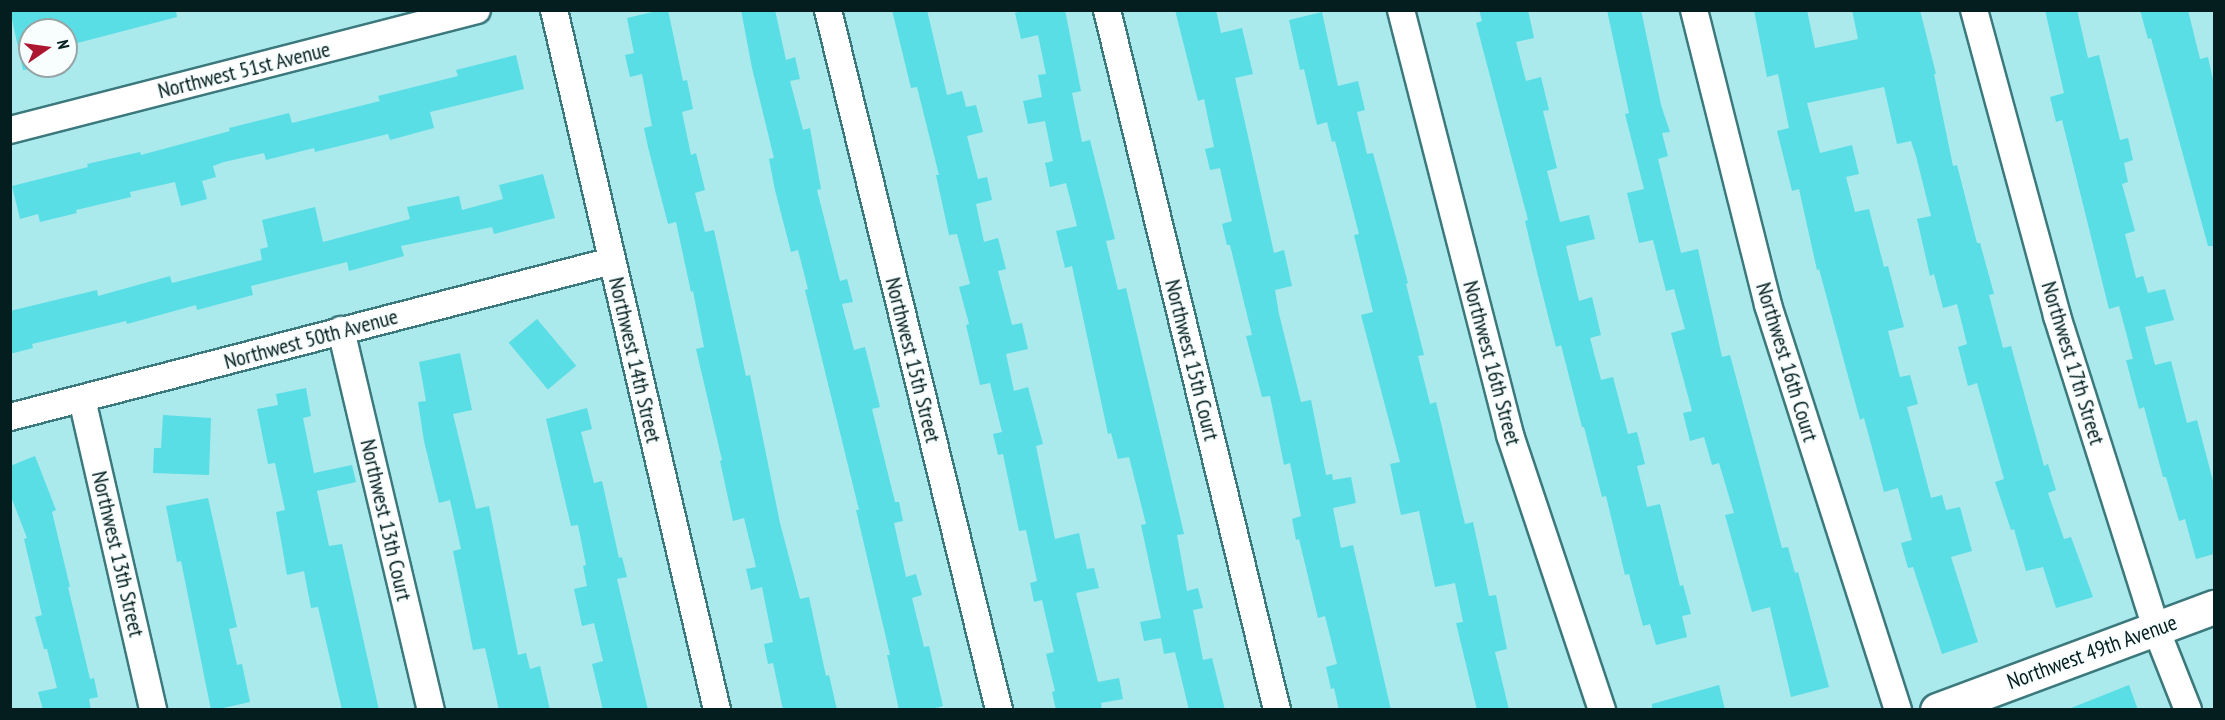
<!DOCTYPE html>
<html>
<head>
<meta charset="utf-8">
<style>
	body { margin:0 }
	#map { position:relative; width:2225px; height:720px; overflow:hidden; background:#aae9ec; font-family:"PT Sans Narrow",sans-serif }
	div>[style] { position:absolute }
	.building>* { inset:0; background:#59dee5; transform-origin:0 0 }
	.roads { filter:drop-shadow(2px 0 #3c797d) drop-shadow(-2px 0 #3c797d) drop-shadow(0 2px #3c797d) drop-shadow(0 -2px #3c797d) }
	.minor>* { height:26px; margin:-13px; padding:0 13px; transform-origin:13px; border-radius:13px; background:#fff }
	.tertiary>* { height:33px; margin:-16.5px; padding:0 16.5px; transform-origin:16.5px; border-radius:16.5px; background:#fff }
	span { translate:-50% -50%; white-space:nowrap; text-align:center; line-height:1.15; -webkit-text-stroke:4.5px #f8fefe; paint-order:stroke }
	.street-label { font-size:22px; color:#041e1f }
	.frame { position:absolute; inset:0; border:12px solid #041e1f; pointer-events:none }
	.north { position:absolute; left:18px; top:18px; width:60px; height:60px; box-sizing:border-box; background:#f8fefe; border:2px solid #96a4a5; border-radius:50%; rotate:77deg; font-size:16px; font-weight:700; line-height:24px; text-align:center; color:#041e1f }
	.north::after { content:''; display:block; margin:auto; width:21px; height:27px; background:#ac162f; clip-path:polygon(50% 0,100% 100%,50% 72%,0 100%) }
</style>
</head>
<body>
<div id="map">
	<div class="building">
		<i style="clip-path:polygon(10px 10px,176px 10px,177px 17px,66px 46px,66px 30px,30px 30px,30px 69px,23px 70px)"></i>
		<i style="clip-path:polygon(661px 10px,668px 10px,683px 81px,687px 80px,693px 109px,682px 112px,691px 155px,696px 153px,705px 190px,695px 193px,705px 232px,714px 230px,746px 376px,750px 375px,780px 523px,800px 599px,809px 597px,826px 676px,829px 675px,837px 710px,783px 710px,773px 663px,768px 664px,764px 644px,773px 642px,762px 587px,751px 590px,746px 569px,756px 567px,744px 518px,733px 521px,720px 461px,722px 460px,696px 349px,704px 347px,693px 291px,691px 292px,676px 222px,668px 224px,648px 147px,644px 128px,652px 126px,642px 74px,630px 77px,625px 55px,634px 53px,627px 18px)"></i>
		<i style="clip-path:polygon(741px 10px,775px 10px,786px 60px,795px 57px,800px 79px,790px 81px,803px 130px,810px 128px,821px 189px,817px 190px,840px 281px,847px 279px,853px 302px,842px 304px,854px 350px,865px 347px,880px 407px,872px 409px,895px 502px,899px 502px,903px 521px,894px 523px,906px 577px,916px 574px,922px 595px,912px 598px,924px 647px,929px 646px,943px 706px,929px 710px,899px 710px,887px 655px,890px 655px,856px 510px,859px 510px,805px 290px,808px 289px,798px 250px,791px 252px,775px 190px,769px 159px,774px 158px,752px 68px)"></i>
		<i style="clip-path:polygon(892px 10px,927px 10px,947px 95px,962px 91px,966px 107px,976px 105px,983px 132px,967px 136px,978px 179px,987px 177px,992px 200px,976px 204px,984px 242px,998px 238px,1006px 269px,998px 271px,1012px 325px,1022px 323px,1028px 349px,1006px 354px,1014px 391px,1028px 387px,1043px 444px,1036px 446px,1055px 539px,1079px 533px,1087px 569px,1094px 568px,1099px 588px,1076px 593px,1098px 682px,1119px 678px,1123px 699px,1101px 703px,1102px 710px,1056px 710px,1052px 692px,1055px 691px,1046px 654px,1054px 652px,1042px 600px,1034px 602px,1030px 583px,1037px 581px,1026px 530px,1019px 531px,1003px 454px,998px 455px,993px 434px,1002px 432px,990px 383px,980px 385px,966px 325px,969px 324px,959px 287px,970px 284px,957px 234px,949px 235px,936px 175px,939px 175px,917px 87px,911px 88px)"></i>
		<i style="clip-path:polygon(1027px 10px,1065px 10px,1081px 91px,1072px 93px,1082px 142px,1090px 140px,1115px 239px,1106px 241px,1118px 290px,1126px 288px,1184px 534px,1177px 535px,1187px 591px,1198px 588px,1203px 608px,1193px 610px,1203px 660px,1212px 658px,1225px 710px,1189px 710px,1175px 652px,1164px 654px,1161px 638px,1144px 641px,1140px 622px,1161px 618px,1141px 525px,1146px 524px,1129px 457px,1118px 459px,1111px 433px,1108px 434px,1072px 266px,1065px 268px,1056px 231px,1077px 226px,1066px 183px,1050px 187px,1045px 163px,1053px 161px,1045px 121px,1028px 124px,1023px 101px,1042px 97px,1038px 75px,1046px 74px,1038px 35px,1021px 39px,1015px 13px)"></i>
		<i style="clip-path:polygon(1175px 10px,1216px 10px,1221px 33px,1242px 28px,1253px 74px,1235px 78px,1274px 253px,1284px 250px,1292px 286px,1275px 290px,1279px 314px,1301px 402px,1311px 400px,1326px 475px,1332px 474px,1333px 480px,1351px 477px,1356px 503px,1333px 508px,1341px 548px,1353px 545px,1391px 710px,1339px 710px,1334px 688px,1331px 689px,1326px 667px,1337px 664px,1325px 616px,1318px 618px,1299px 539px,1296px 540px,1292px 519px,1301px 516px,1290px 463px,1284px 465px,1270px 396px,1262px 397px,1246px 336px,1252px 335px,1230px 245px,1227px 245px,1222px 224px,1232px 221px,1220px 168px,1210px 170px,1205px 149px,1214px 147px,1204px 99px,1198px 101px)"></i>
		<i style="clip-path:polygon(1479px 10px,1528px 10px,1534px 38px,1516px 42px,1526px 81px,1541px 77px,1549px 110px,1543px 111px,1557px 168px,1547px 171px,1560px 222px,1589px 215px,1595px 239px,1566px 246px,1579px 301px,1592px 297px,1601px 335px,1590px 338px,1601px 380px,1613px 377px,1628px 434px,1637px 432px,1645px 464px,1637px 466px,1647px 507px,1660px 504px,1680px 586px,1683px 585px,1691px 614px,1682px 616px,1687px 637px,1656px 645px,1650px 624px,1643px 626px,1629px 574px,1625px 575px,1606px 496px,1602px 497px,1584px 427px,1582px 427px,1561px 345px,1556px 347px,1538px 276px,1525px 221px,1528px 220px,1476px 23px,1482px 21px)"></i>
		<i style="clip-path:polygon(1607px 10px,1641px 10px,1661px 105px,1670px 132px,1662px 133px,1668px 156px,1658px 159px,1681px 253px,1698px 249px,1722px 357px,1730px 355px,1782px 548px,1788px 547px,1795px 573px,1798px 572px,1829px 687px,1791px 697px,1770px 607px,1752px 612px,1725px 515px,1734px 513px,1719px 463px,1712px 465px,1704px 437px,1690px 441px,1683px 413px,1692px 411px,1671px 333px,1685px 329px,1674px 289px,1666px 291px,1653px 240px,1639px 243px,1627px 193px,1644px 189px,1625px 114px,1629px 113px)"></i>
		<i style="clip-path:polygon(1754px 10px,1807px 10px,1815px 48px,1858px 39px,1852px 10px,1920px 10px,1936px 74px,1934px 74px,1953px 166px,1957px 165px,1977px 243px,1980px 243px,1994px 294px,1989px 295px,2003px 348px,2011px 346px,2044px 466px,2048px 464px,2056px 490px,2048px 493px,2064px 539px,2071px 537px,2093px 597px,2056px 608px,2043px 567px,2026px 571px,2014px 529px,2011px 530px,1995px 482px,2004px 479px,1977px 383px,1968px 386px,1958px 347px,1967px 344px,1957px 304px,1943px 308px,1934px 274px,1930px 276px,1917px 219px,1931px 216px,1916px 156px,1911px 141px,1897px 144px,1884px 87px,1807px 103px,1820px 153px,1852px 145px,1859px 174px,1846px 177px,1855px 212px,1869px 209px,1884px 267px,1888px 266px,1904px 327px,1888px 331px,1900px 377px,1910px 375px,1918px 404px,1907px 407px,1931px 498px,1942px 495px,1946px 510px,1960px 507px,1972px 551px,1951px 557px,1978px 642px,1942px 654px,1913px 567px,1908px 568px,1901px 543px,1912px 540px,1898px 488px,1884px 492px,1864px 418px,1860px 420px,1819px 269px,1817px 270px,1799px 189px,1792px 191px,1777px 131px,1789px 128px,1778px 74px,1767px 77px)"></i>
		<i style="clip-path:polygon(2045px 10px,2077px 10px,2088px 58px,2099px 55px,2120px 140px,2128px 138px,2133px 160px,2124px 163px,2128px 182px,2122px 184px,2135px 231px,2125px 234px,2136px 278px,2143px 276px,2148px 293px,2165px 289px,2174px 320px,2145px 327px,2155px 365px,2171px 361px,2187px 423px,2197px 420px,2214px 485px,2214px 554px,2196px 559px,2185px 519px,2179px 521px,2166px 477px,2163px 477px,2144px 407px,2139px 409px,2126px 360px,2133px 359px,2119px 306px,2109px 309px,2062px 120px,2056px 122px,2050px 97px,2064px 93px)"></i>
		<i style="clip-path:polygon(2140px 10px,2188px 10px,2200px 59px,2208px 57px,2214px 84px,2214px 246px,2208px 246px,2151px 38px,2148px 39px)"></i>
		<i style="clip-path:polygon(1322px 12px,1338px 86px,1358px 81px,1365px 110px,1357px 112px,1367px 154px,1373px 153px,1408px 283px,1406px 284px,1424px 355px,1418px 356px,1430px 404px,1436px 402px,1465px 524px,1473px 522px,1489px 596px,1496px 595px,1507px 649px,1495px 652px,1509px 710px,1477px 710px,1456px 623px,1463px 622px,1455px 583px,1435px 587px,1419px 511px,1401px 515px,1390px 464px,1400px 462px,1361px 315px,1373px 312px,1354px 235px,1359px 234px,1335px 141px,1332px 142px,1327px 122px,1317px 125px,1304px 69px,1300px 70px,1289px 20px)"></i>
		<i style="clip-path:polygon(516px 55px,524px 89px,430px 112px,434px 128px,390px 140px,388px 134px,315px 152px,314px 148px,266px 160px,264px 153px,224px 162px,213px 166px,216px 177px,202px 181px,207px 199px,181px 206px,175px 182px,130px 192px,131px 197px,76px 210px,77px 213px,40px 222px,38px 214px,20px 219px,12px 186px,88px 167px,87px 164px,140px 152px,141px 155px,230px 131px,229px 128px,289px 113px,292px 123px,380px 101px,378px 96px,458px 76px,456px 70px)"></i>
		<i style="clip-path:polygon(543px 174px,555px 218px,494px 234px,492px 227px,401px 246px,404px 256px,349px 271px,347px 262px,251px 286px,253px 295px,197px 310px,196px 305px,127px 324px,126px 321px,32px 344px,33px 348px,10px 354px,10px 311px,97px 290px,98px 296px,170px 276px,172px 283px,262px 260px,260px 249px,268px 247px,262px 220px,315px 207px,323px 242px,410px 219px,407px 207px,459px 196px,462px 210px,503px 199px,499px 185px)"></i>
		<i style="left:537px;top:319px;width:61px;height:37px;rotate:50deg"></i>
		<i style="clip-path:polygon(460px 353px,472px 410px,453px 414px,476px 509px,489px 506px,518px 655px,526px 653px,530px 669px,540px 666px,550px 710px,499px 710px,485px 648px,473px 650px,453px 551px,461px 549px,450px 500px,439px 503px,424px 441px,418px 402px,426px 401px,419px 362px)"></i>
		<i style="clip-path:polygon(306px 388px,311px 416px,303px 418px,314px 473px,352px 465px,356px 482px,317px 491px,329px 546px,342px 544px,379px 710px,342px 710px,318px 607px,311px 608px,304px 571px,287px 575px,276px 512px,285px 510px,275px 463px,268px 464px,257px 409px,278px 405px,276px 394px)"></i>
		<i style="clip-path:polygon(587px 408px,592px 429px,581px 432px,594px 483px,602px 481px,619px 558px,622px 557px,627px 577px,617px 579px,648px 710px,603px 710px,592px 664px,603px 661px,594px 623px,582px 626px,574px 589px,587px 586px,583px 566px,586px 565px,578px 525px,571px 526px,546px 419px)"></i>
		<i style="clip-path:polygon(163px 415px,211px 418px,209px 475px,153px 473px,154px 448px,161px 448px)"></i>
		<i style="clip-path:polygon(35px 456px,56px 510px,52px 512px,70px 587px,68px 587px,90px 679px,94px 678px,98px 697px,89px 699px,91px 710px,43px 710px,38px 692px,57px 688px,47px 649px,44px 649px,35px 617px,42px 615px,24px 539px,27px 538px,10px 494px,10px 466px)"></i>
		<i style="clip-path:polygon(208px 498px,237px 627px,229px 629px,237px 665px,242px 664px,250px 702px,214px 710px,211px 710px,181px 561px,177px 562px,166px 506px)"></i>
		<i style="clip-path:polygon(1719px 685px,1725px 710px,1652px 710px,1652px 704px)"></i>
		<i style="clip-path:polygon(2129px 685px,2138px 710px,2071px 710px,2071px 708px)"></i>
	</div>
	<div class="roads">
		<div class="minor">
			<i style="left:554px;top:10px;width:719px;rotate:76.89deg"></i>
			<i style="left:828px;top:10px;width:721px;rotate:76.27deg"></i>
			<i style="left:1107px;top:10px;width:720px;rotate:76.35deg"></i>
			<i style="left:1401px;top:10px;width:439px;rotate:75.6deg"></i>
			<i style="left:1510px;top:435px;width:290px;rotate:71.5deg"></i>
			<i style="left:1694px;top:10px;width:304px;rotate:75.9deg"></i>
			<i style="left:1768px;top:305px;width:425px;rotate:72.2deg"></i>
			<i style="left:1974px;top:10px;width:317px;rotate:74.8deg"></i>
			<i style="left:2057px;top:316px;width:328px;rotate:72.4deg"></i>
			<i style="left:2156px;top:629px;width:87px;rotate:68.4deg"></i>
			<i style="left:10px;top:130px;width:482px;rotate:-14.4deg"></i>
			<i style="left:341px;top:330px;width:391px;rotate:76.7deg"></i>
			<i style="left:82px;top:399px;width:319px;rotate:77.1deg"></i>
			<i style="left:10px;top:417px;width:622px;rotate:-14.53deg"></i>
		</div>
		<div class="tertiary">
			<i style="left:1937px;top:710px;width:296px;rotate:-20.4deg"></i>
		</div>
	</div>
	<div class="street-label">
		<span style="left:244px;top:70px;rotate:-14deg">Northwest 51st Avenue</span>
		<span style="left:311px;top:339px;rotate:-15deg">Northwest 50th Avenue</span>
		<span style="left:635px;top:360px;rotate:77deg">Northwest 14th Street</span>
		<span style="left:913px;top:360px;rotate:76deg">Northwest 15th Street</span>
		<span style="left:1192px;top:360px;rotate:76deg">Northwest 15th Court</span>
		<span style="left:1787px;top:362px;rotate:73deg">Northwest 16th Court</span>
		<span style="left:1492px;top:363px;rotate:75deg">Northwest 16th Street</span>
		<span style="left:2073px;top:363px;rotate:73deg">Northwest 17th Street</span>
		<span style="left:386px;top:520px;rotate:77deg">Northwest 13th Court</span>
		<span style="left:118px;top:554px;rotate:77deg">Northwest 13th Street</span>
		<span style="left:2092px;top:652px;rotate:-20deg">Northwest 49th Avenue</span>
	</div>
	<div class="frame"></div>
	<div class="north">N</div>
</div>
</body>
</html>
